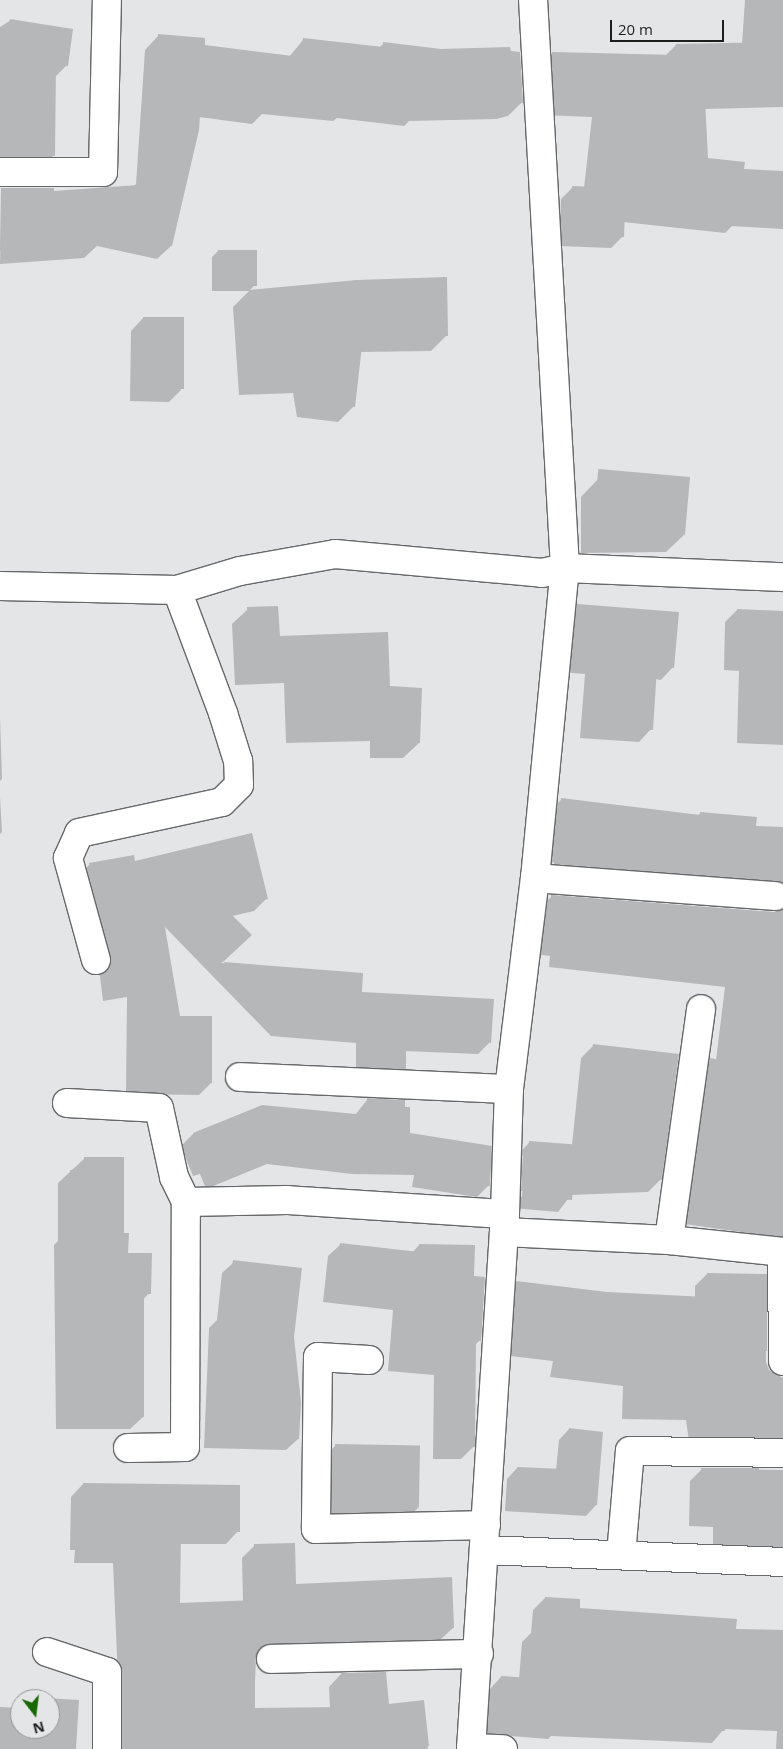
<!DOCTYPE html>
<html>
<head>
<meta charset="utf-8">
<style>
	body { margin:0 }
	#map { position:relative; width:783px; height:1749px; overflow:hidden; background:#e4e5e6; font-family:"Open Sans",sans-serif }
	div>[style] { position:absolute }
	.shadow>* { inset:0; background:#0003 }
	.building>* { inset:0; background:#b6b7b8; transform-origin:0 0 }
	.roads { filter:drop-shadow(1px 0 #676869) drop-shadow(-1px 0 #676869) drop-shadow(0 1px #676869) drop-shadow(0 -1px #676869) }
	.minor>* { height:28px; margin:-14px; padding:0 14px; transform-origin:14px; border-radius:14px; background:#fff }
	span { translate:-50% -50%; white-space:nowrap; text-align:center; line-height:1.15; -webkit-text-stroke:4.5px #e4e5e6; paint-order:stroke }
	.north { position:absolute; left:10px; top:1689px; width:50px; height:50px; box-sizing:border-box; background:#e4e5e6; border:1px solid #949596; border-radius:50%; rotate:165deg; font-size:14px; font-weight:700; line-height:20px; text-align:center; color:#1d1e1e }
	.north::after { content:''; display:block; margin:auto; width:18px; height:22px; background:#186807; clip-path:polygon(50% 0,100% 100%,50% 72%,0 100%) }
	.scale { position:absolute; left:610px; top:20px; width:114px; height:22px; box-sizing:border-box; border:2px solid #1d1e1e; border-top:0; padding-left:6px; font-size:15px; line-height:18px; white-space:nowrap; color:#1d1e1e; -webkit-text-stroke:4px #e4e5e6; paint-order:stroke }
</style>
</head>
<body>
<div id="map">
	<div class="shadow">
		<i style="clip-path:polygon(745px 0,783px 0,783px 107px,704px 109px,706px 159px,742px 170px,783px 172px,783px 229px,732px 226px,725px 233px,623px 222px,623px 236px,611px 248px,559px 246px,561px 199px,572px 188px,584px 188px,592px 117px,543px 115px,540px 65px,552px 54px,665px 56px,676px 45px,742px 44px)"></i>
		<i style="clip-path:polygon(11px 20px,67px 65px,55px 77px,53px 156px,41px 168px,0 168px,0 27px)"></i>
		<i style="clip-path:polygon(158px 36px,203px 46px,289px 57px,303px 40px,379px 48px,384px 43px,522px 102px,508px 116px,496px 119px,409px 121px,404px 126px,337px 118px,333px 121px,262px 114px,252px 124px,199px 117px,171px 246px,157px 259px,97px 246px,84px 258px,0 264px,2px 189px,53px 192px,133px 187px,136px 184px,145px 50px)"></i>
		<i style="clip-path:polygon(218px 251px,255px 285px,249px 291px,358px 281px,447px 335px,431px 351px,360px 352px,354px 406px,338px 422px,297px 417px,293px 393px,239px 395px,233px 307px,249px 291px,212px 291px,212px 257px)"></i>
		<i style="clip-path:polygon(143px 318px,181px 390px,169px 402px,130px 401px,131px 331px)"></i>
		<i style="clip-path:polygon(598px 479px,684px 535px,666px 552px,581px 553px,581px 497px)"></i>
		<i style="clip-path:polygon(578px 605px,673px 667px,661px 680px,655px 679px,651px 729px,639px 742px,580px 738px,585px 674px,560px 672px,565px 618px)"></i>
		<i style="clip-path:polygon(248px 609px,279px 637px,388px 688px,419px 743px,403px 758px,370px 758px,370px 741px,286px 743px,284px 683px,235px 685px,232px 624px)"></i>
		<i style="clip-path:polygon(737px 610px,783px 615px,783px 745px,737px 743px,739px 671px,724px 670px,725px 622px)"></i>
		<i style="clip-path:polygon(0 717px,2px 779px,0 781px)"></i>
		<i style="clip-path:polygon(0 797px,2px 832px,0 834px)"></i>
		<i style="clip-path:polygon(evenodd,561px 800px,697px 816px,701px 813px,750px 878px,738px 890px,543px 876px,549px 812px,561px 800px,548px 862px,741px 877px,741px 879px,548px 865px,548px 862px)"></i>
		<i style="clip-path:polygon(133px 856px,134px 862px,266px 899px,254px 911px,232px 916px,250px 935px,221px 963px,362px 974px,360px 994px,490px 1042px,478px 1054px,404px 1051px,404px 1068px,392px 1080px,356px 1079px,356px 1043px,271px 1036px,163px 925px,179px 1017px,211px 1083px,199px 1095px,126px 1094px,127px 997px,103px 1001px,99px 968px,77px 877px,89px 865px)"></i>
		<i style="clip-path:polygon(552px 896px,783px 930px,783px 1238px,677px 1223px,698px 1072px,710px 1060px,716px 1060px,725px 987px,549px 967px,550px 956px,535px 954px,540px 908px)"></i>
		<i style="clip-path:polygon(evenodd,593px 1046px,660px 1180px,648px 1192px,571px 1195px,558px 1212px,513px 1208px,517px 1155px,529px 1143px,572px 1145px,581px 1058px,593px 1046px,524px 1154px,522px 1197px,520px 1197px,521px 1157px,524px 1154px)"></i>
		<i style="clip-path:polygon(367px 1100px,404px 1108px,409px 1134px,489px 1185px,477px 1197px,412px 1187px,414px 1175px,352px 1174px,267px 1164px,206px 1189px,200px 1174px,193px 1176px,181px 1146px,193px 1134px,262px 1106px,355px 1115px)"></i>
		<i style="clip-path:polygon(85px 1158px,123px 1234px,127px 1254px,149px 1293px,143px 1300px,143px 1417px,130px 1429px,56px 1429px,54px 1245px,58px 1241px,58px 1183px)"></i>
		<i style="clip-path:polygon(341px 1244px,412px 1253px,419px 1245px,473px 1277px,480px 1340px,475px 1345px,473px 1447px,461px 1459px,433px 1459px,434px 1375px,388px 1371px,393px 1310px,323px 1302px,328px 1256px)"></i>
		<i style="clip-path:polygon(234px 1262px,293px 1337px,298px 1439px,286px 1450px,204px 1448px,209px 1328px,217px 1320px,222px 1273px)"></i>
		<i style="clip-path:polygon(707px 1274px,765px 1275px,766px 1362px,769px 1370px,783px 1378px,783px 1456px,690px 1448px,686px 1420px,622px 1419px,623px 1386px,550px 1377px,553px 1361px,501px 1355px,505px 1294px,517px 1282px,607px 1293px,695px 1298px,695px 1286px)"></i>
		<i style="clip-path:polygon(569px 1429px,596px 1505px,586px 1516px,505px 1511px,507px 1479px,517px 1468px,556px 1470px,559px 1440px)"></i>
		<i style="clip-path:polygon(336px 1445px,418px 1508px,405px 1520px,322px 1518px,323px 1458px)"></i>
		<i style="clip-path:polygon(702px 1469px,783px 1470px,783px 1549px,713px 1547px,713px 1527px,689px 1526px,690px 1481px)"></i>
		<i style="clip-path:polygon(83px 1484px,238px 1531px,226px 1544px,180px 1544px,179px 1604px,243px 1602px,242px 1558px,254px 1546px,295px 1585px,453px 1628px,440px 1640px,378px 1644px,369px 1653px,256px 1656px,254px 1709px,330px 1709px,329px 1687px,341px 1674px,388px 1705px,423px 1701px,428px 1749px,121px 1749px,113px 1563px,74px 1563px,75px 1550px,70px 1550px,71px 1497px)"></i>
		<i style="clip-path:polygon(545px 1598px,579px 1609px,735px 1630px,783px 1631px,783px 1749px,776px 1749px,777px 1731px,724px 1729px,712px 1743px,551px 1736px,548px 1739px,486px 1734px,489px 1690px,501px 1677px,519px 1679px,522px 1642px,531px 1633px,533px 1610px)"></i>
	</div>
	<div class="building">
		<i style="clip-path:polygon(10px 19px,73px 29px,68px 66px,56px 64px,55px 156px,2px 156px,5px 52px)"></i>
		<i style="clip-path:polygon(158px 34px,205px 38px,205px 45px,301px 57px,303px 38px,383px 47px,383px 42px,441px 49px,510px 47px,511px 51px,520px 52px,523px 103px,420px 108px,419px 113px,349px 104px,348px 108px,269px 100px,267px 111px,201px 102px,199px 130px,172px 246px,98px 230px,99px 245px,0 251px,1px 188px,54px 188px,54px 191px,138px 185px,139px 179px,149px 181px)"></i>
		<i style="clip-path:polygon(783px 42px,783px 96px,705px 98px,708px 158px,745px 162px,744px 169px,783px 171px,783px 217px,738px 214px,738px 222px,625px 210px,624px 237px,570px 235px,572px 186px,595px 187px,603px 105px,554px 104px,552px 52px,676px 55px,676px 44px)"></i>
		<i style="left:218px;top:250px;width:39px;height:36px"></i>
		<i style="clip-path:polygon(447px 277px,448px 336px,363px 337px,355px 407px,312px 402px,309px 377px,255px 379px,249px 290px,357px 280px)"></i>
		<i style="left:143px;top:317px;width:41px;height:72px"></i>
		<i style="left:690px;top:477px;width:58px;height:92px;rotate:95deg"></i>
		<i style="clip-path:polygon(577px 604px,679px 612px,674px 668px,657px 667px,653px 730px,592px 726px,596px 662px,572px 660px)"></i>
		<i style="clip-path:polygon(278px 606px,280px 636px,388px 632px,390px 686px,422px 688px,420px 743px,385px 743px,385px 725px,301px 728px,299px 668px,250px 670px,247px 607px)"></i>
		<i style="clip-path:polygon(737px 609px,783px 611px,783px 733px,748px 732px,751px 659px,735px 659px)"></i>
		<i style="clip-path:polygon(561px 798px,700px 815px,700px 812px,757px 817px,756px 826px,783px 827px,783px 883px,554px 864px)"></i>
		<i style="clip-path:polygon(252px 833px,268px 899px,226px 909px,252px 935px,223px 962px,363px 973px,362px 992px,494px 999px,491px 1043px,406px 1039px,406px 1069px,367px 1067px,368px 1031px,284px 1024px,160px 898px,180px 1016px,212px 1016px,212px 1083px,138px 1083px,138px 986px,114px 990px,111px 956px,89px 863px,134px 855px,135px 861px)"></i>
		<i style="clip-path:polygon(551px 895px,774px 912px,783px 909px,783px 1062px,765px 1171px,783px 1173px,783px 1225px,689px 1211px,710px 1058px,726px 1061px,736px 975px,560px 955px,562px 944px,547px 942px)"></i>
		<i style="clip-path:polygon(593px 1044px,679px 1054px,662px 1180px,573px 1184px,572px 1200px,524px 1196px,525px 1191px,521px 1191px,523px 1151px,528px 1152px,529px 1141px,582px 1145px)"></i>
		<i style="clip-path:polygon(367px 1098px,405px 1100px,405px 1107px,410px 1107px,410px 1133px,492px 1146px,490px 1186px,423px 1175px,425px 1163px,365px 1162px,280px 1152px,219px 1177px,212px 1162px,205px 1165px,193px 1133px,262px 1105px,366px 1115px)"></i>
		<i style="clip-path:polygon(84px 1157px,124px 1157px,124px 1233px,129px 1233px,128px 1253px,152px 1253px,151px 1294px,144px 1294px,144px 1417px,67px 1418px,65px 1232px,70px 1232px,70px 1170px,84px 1169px)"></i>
		<i style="clip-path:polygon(340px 1243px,419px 1252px,419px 1244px,475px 1245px,474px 1276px,485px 1277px,481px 1341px,476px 1340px,475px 1447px,444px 1447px,445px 1363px,400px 1359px,405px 1298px,334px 1290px)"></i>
		<i style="clip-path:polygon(233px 1260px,302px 1268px,294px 1337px,301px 1403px,299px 1439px,215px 1436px,220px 1315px,227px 1315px)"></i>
		<i style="clip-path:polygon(707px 1273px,767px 1274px,767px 1351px,759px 1351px,759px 1437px,702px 1436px,698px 1409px,633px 1407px,634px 1374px,561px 1366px,564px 1349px,512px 1344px,516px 1281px,607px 1292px,706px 1297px)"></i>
		<i style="clip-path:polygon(569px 1428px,603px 1432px,597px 1505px,515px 1501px,517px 1467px,564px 1469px)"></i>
		<i style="left:335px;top:1444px;width:85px;height:62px;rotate:1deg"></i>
		<i style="clip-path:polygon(701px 1468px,759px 1468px,759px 1480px,780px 1480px,779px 1537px,724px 1535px,725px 1515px,701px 1514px)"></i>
		<i style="clip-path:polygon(83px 1483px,240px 1485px,240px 1532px,181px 1532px,180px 1603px,256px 1600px,254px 1544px,295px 1543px,296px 1584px,452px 1577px,454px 1628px,382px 1632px,383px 1641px,271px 1643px,257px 1649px,255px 1659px,255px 1708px,343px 1707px,341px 1673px,386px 1672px,389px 1704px,424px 1700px,429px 1746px,401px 1749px,276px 1749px,185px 1744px,185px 1749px,133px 1749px,125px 1551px,86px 1551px,87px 1538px,82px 1538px)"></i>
		<i style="clip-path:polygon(545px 1597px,580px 1599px,580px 1608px,737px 1619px,736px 1629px,783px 1630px,783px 1719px,726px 1716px,725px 1731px,562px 1724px,562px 1727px,497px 1722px,501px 1676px,530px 1678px,533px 1629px,542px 1630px)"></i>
		<i style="clip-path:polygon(29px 1697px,79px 1700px,76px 1749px,0 1749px,0 1707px,20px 1708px,20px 1729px,50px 1729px,50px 1699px)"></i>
	</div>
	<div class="roads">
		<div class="minor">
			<i style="left:0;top:172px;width:103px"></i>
			<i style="left:103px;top:172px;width:172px;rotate:-88.7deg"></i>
			<i style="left:0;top:586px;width:177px;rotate:1.3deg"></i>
			<i style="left:177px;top:590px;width:66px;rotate:-16.8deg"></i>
			<i style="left:240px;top:571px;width:97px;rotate:-10.1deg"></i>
			<i style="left:335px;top:554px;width:208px;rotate:5.2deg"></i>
			<i style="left:542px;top:573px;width:24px;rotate:-12deg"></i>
			<i style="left:565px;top:568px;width:218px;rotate:2.4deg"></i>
			<i style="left:535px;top:878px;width:241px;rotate:4.3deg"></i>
			<i style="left:96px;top:960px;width:106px;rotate:-105.4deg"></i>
			<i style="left:68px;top:858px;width:27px;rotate:-66deg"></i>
			<i style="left:79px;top:833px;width:146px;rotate:-12.2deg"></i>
			<i style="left:222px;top:802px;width:24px;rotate:-45deg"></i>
			<i style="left:239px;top:785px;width:24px;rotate:-92deg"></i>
			<i style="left:238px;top:761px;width:50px;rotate:-107.4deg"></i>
			<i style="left:223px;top:713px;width:131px;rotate:-110.5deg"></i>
			<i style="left:240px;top:1077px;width:269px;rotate:2.6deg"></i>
			<i style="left:67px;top:1103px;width:92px;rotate:3.1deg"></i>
			<i style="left:159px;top:1108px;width:71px;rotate:77.7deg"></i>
			<i style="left:174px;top:1177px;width:28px;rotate:64deg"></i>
			<i style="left:186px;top:1202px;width:101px;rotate:-1.1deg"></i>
			<i style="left:287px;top:1200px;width:218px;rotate:3.7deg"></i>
			<i style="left:504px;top:1232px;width:165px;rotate:2.8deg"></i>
			<i style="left:669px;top:1240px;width:115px;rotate:6deg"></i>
			<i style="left:669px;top:1240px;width:233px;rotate:-82.1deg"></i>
			<i style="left:782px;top:1252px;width:109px;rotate:89.5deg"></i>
			<i style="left:369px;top:1360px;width:51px;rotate:-176.6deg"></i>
			<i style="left:318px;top:1357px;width:172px;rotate:90.7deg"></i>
			<i style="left:316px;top:1529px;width:170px;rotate:-1.3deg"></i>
			<i style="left:128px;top:1448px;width:57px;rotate:-1deg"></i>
			<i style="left:185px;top:1447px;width:245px;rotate:-89.8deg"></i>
			<i style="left:485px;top:1550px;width:298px;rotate:2.3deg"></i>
			<i style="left:621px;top:1555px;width:104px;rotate:-85.1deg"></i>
			<i style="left:630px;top:1451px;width:153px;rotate:0.7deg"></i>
			<i style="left:47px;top:1652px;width:63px;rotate:18.4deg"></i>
			<i style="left:107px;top:1672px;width:77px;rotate:90deg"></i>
			<i style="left:271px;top:1659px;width:208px;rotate:-1.4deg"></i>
			<i style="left:471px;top:1748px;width:32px;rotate:2deg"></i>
			<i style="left:471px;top:1749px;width:536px;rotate:-86.36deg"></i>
			<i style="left:505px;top:1214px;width:125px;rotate:-88.2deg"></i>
			<i style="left:509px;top:1089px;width:213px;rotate:-83deg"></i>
			<i style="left:535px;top:878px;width:311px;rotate:-84.5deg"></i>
			<i style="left:565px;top:568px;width:569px;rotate:-93.22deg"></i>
		</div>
	</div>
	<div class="north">N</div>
	<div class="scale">20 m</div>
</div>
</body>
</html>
